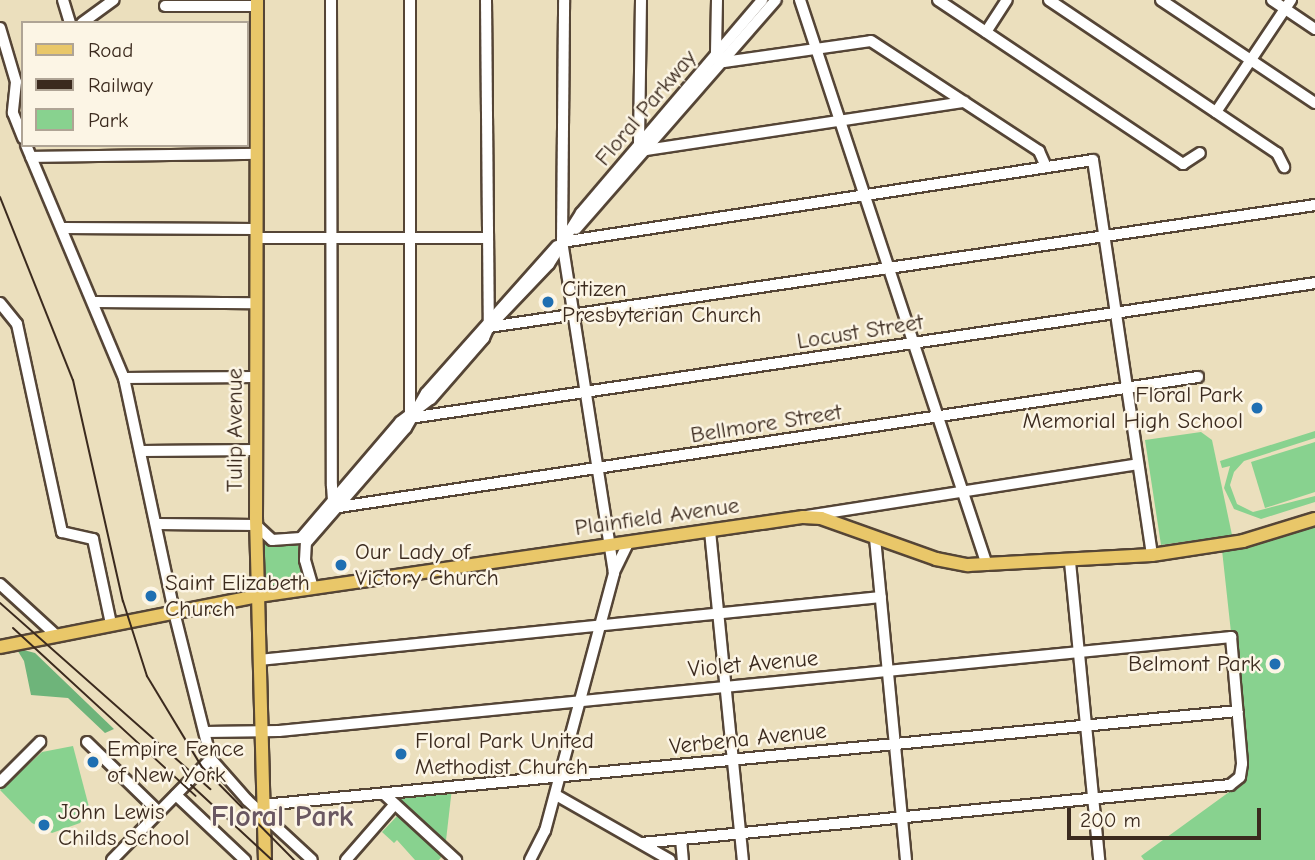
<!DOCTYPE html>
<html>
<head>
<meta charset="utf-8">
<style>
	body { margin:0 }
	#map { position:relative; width:1315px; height:860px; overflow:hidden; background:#ebdfbd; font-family:"Comic Neue",sans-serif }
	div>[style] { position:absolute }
	.green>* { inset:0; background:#88d28f }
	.forest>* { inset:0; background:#6eb47a }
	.roads { filter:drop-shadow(2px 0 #554536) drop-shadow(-2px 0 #554536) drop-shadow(0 2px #554536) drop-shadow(0 -2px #554536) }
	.minor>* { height:10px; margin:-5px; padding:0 5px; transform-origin:5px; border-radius:5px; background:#fff }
	.major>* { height:12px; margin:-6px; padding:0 6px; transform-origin:6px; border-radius:6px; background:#e9c769 }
	.rail>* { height:2px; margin:-1px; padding:0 1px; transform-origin:1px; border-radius:1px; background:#3b2a1e }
	.dots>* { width:19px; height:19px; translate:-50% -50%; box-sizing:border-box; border:4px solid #fcf5e5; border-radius:50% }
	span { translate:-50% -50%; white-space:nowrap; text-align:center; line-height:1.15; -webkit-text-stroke:5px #fcf5e5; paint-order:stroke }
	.street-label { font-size:23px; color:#3b2a1e }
	.poi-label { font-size:23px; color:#3b2a1e }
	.left { translate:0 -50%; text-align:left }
	.right { translate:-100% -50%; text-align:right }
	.district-label { font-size:30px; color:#6a5862; font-weight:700 }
	.legend { position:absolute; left:21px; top:21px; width:228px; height:126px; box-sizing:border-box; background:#fcf5e5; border:2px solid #afa495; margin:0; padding:9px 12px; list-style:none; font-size:21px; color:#3b2a1e }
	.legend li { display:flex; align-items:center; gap:14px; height:35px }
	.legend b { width:35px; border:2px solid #afa495 }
	.scale { position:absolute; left:1067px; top:808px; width:194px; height:32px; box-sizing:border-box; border:4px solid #3b2a1e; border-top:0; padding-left:9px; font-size:21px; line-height:24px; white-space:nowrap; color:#3b2a1e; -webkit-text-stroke:5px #fcf5e5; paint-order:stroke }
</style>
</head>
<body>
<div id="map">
	<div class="green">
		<i style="clip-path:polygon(1315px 431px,1315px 438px,1244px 461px,1234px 472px,1230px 485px,1237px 504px,1253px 512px,1315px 496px,1315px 502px,1261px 519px,1234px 509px,1224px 488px,1230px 466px,1222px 468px,1220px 461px)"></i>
		<i style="clip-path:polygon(1201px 432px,1212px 440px,1232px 535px,1161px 545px,1145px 440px)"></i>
		<i style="clip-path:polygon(1315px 442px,1315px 492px,1265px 508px,1251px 462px)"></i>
		<i style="clip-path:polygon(1315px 525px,1315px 860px,1144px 860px,1141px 856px,1247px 779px,1222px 550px)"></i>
		<i style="clip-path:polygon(264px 542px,298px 545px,304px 583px,267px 588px,262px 583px)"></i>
		<i style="clip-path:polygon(73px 746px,89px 807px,80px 823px,52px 833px,32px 823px,0 790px,42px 752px)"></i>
		<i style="clip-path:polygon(452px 788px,445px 849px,387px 795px)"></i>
		<i style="clip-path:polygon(398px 815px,442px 856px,439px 860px,415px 860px,397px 840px,394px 843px,382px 832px)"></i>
	</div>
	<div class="forest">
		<i style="clip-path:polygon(16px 648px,35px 653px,114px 729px,105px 733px,68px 698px,31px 695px,24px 661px)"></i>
	</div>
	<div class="roads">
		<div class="minor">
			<i style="left:63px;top:0;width:24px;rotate:73deg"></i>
			<i style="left:331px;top:0;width:486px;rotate:89.9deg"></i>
			<i style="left:332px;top:486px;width:15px;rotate:86deg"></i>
			<i style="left:333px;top:501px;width:8px;rotate:45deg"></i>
			<i style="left:339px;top:507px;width:869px;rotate:-8.61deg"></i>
			<i style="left:486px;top:0;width:327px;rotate:89.5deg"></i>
			<i style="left:489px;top:327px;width:835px;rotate:-8.4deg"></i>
			<i style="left:641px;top:0;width:146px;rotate:90.8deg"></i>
			<i style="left:639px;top:146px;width:8px;rotate:30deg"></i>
			<i style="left:646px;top:150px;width:322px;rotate:-8.6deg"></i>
			<i style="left:717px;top:0;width:54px;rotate:91.1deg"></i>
			<i style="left:716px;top:54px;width:11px;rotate:45deg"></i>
			<i style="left:724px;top:62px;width:148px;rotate:-8.1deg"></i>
			<i style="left:871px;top:41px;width:201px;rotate:33.2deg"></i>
			<i style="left:1039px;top:151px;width:17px;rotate:66deg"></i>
			<i style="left:800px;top:0;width:595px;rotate:71.69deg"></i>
			<i style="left:938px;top:0;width:295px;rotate:33.8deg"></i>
			<i style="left:1183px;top:164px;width:20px;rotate:-33deg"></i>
			<i style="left:1049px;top:0;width:275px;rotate:33.9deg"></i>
			<i style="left:1277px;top:153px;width:16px;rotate:63deg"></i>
			<i style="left:1161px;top:0;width:185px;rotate:33.8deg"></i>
			<i style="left:1272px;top:0;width:52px;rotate:34deg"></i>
			<i style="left:165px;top:6px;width:92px"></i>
			<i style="left:82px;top:23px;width:39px;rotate:-36deg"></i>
			<i style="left:0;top:28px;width:56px;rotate:73.5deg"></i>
			<i style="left:16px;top:82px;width:31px;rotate:96deg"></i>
			<i style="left:13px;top:113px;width:27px;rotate:68deg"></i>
			<i style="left:986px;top:32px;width:38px;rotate:-57deg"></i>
			<i style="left:1216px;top:112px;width:135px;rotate:-56.2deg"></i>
			<i style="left:26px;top:145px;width:253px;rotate:67.2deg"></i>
			<i style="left:124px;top:378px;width:239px;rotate:77.9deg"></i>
			<i style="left:174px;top:612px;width:152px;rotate:75.9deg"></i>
			<i style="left:211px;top:759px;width:55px;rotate:48.7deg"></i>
			<i style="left:247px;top:800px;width:88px;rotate:42.7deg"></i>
			<i style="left:31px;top:157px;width:225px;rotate:-0.8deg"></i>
			<i style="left:62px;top:228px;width:194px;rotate:0.3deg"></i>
			<i style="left:576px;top:229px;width:304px;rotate:-48.9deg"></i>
			<i style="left:256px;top:238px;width:230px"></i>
			<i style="left:562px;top:242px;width:537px;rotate:-8.78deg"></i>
			<i style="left:1093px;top:160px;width:399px;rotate:81.5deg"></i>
			<i style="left:94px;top:302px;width:162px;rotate:0.4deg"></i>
			<i style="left:0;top:303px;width:27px;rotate:51deg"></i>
			<i style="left:17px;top:324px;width:213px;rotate:77.8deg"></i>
			<i style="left:62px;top:532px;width:32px;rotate:13deg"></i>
			<i style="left:93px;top:539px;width:87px;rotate:78deg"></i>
			<i style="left:124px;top:378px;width:132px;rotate:-0.4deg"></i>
			<i style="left:410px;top:417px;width:417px;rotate:-90deg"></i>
			<i style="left:410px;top:418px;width:915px;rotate:-8.48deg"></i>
			<i style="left:142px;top:451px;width:114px;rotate:-0.5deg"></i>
			<i style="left:807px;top:516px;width:335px;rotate:-8.9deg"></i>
			<i style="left:157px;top:524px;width:99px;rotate:0.6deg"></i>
			<i style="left:256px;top:525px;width:22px;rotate:43deg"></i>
			<i style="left:272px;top:540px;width:29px;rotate:-4deg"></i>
			<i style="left:301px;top:538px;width:153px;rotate:-49.5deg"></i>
			<i style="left:400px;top:422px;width:39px;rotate:-37deg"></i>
			<i style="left:431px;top:399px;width:81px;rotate:-49deg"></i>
			<i style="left:484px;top:338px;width:12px;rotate:-66deg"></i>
			<i style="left:489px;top:327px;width:87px;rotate:-46.4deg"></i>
			<i style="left:549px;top:264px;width:60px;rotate:-57.9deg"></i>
			<i style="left:581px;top:213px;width:280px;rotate:-49.6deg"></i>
			<i style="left:710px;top:531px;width:331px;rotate:84.3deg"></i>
			<i style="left:875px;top:538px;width:323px;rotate:84.5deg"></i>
			<i style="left:1070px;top:562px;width:299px;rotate:84.4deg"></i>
			<i style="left:614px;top:572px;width:30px;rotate:-64deg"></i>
			<i style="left:0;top:584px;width:77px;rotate:42.4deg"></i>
			<i style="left:313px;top:588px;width:29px;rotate:-106deg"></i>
			<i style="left:305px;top:560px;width:17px;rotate:-87deg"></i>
			<i style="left:306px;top:543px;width:152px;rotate:-49deg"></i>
			<i style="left:406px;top:428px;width:40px;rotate:-60.3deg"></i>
			<i style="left:426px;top:393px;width:197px;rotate:-48.3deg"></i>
			<i style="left:259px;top:660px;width:625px;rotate:-5.78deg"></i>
			<i style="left:205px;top:732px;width:74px;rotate:-0.8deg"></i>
			<i style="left:279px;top:731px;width:957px;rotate:-5.64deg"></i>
			<i style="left:1231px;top:637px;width:127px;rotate:85deg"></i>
			<i style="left:1242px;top:764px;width:13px;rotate:99deg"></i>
			<i style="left:1240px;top:777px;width:13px;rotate:141deg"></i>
			<i style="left:1230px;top:785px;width:591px;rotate:174.37deg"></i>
			<i style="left:87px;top:742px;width:100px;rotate:44.2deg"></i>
			<i style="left:0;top:782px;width:57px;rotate:-45deg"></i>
			<i style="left:384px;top:794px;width:98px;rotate:42.5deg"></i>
			<i style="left:176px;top:795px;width:95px;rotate:43.3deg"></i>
			<i style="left:556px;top:795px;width:131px;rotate:29.7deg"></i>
			<i style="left:263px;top:805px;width:979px;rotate:-5.51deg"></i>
			<i style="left:681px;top:839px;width:21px;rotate:85deg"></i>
			<i style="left:112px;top:860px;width:141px;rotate:-45.6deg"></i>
			<i style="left:346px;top:860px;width:74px;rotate:-48.8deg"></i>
			<i style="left:530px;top:860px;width:33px;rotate:-63deg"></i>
			<i style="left:545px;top:831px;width:267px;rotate:-75deg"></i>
			<i style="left:614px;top:573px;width:335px;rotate:-98.9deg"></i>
			<i style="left:562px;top:242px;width:242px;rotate:-89.5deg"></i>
		</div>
		<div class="major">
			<i style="left:257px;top:0;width:518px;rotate:90.11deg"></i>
			<i style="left:256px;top:518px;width:342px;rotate:88.5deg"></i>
			<i style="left:0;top:647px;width:263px;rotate:-11.2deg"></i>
			<i style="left:258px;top:596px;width:551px;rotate:-8.25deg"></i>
			<i style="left:803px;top:517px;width:18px;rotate:3deg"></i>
			<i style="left:821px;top:518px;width:122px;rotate:19.6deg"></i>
			<i style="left:936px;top:559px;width:33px;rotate:11deg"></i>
			<i style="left:968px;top:565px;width:184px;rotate:-3.1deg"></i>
			<i style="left:1152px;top:555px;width:92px;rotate:-8.7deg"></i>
			<i style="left:1243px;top:541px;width:75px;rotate:-17deg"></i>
		</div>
	</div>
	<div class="rail">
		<i style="left:0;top:197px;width:197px;rotate:68.3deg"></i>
		<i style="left:73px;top:380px;width:227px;rotate:77.3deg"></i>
		<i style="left:123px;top:601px;width:79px;rotate:72.3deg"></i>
		<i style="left:147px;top:676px;width:106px;rotate:58.9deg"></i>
		<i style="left:202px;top:767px;width:131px;rotate:45.3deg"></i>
		<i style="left:0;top:603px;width:281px;rotate:41.5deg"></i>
		<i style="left:13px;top:628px;width:248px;rotate:42.6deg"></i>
		<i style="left:191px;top:785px;width:110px;rotate:42.8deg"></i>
	</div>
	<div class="dots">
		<i style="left:548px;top:302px;background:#1f6fb2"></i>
		<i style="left:1257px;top:408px;background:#1f6fb2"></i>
		<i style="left:341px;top:565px;background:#1f6fb2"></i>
		<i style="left:151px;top:596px;background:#1f6fb2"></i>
		<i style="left:1275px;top:664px;background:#1f6fb2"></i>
		<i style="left:401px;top:754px;background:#1f6fb2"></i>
		<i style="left:93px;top:762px;background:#1f6fb2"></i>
		<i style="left:44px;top:825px;background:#1f6fb2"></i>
	</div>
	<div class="street-label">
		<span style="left:646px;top:108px;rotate:-50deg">Floral Parkway</span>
		<span style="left:860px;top:332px;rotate:-9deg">Locust Street</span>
		<span style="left:766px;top:424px;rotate:-9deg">Bellmore Street</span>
		<span style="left:235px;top:430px;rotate:-90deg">Tulip Avenue</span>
		<span style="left:657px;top:517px;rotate:-8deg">Plainfield Avenue</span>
		<span style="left:753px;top:664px;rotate:-5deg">Violet Avenue</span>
		<span style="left:748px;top:739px;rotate:-6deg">Verbena Avenue</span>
	</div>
	<div class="poi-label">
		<span class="left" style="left:562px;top:302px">Citizen<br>Presbyterian Church</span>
		<span class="right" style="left:1243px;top:408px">Floral Park<br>Memorial High School</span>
		<span class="left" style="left:355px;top:565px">Our Lady of<br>Victory Church</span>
		<span class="left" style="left:165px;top:596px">Saint Elizabeth<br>Church</span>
		<span class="right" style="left:1261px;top:664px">Belmont Park</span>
		<span class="left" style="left:415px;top:754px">Floral Park United<br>Methodist Church</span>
		<span class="left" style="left:107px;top:762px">Empire Fence<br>of New York</span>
		<span class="left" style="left:58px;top:825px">John Lewis<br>Childs School</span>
	</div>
	<div class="district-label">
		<span style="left:282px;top:817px">Floral Park</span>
	</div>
	<ul class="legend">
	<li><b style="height:9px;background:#e9c769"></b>Road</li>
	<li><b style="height:9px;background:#3b2a1e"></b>Railway</li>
	<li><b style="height:19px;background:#88d28f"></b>Park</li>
	</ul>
	<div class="scale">200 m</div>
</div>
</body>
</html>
